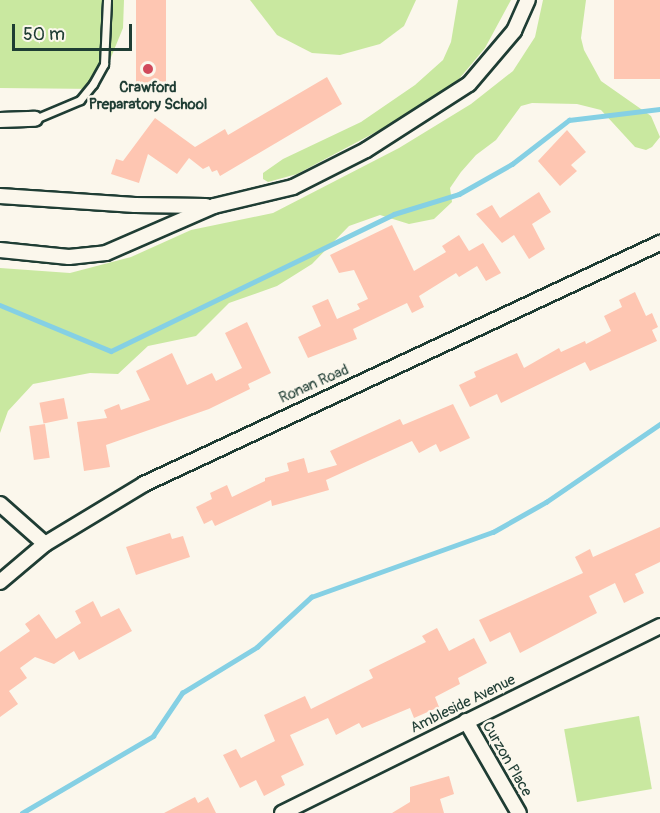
<!DOCTYPE html>
<html>
<head>
<meta charset="utf-8">
<style>
	body { margin:0 }
	#map { position:relative; width:660px; height:813px; overflow:hidden; background:#fbf7ec; font-family:Pangolin,sans-serif }
	div>[style] { position:absolute }
	.green>* { inset:0; background:#c9e8a0; transform-origin:0 0 }
	.stream>* { height:4.5px; margin:-2.25px; padding:0 2.25px; transform-origin:2.25px; border-radius:2.25px; background:#85d0e4 }
	.building>* { inset:0; background:#fec6b2; transform-origin:0 0 }
	.roads { filter:drop-shadow(2px 0 #1f3d34) drop-shadow(-2px 0 #1f3d34) drop-shadow(0 2px #1f3d34) drop-shadow(0 -2px #1f3d34) }
	.service>* { height:7px; margin:-3.5px; padding:0 3.5px; transform-origin:3.5px; border-radius:3.5px; background:#fbf7ec }
	.minor>* { height:14px; margin:-7px; padding:0 7px; transform-origin:7px; border-radius:7px; background:#fbf7ec }
	.dots>* { width:16px; height:16px; translate:-50% -50%; box-sizing:border-box; border:3px solid #fbf7ec; border-radius:50% }
	span { translate:-50% -50%; white-space:nowrap; text-align:center; line-height:1.15; -webkit-text-stroke:5px #fbf7ec; paint-order:stroke }
	.poi-label { font-size:15px; color:#1f3d34; font-weight:700 }
	.street-label { font-size:15px; color:#1f3d34 }
	.scale { position:absolute; left:12px; top:24px; width:120px; height:27px; box-sizing:border-box; border:3px solid #1f3d34; border-top:0; padding-left:8px; font-size:18px; line-height:21px; white-space:nowrap; color:#1f3d34; -webkit-text-stroke:4px #fbf7ec; paint-order:stroke }
</style>
</head>
<body>
<div id="map">
	<div class="green">
		<i style="clip-path:polygon(0 0,124px 0,123px 28px,98px 89px,0 88px)"></i>
		<i style="clip-path:polygon(250px 0,416px 0,404px 26px,380px 44px,340px 55px,312px 53px,277px 35px)"></i>
		<i style="clip-path:polygon(458px 0,511px 0,485px 48px,459px 79px,423px 107px,297px 174px,268px 182px,263px 179px,263px 173px,283px 159px,361px 122px,415px 85px,443px 60px,451px 42px)"></i>
		<i style="clip-path:polygon(543px 0,586px 0,581px 38px,584px 50px,601px 81px,651px 116px,660px 137px,652px 147px,646px 150px,635px 147px,601px 110px,577px 104px,532px 103px,521px 106px,496px 140px,476px 155px,461px 172px,450px 188px,452px 202px,434px 219px,409px 224px,380px 215px,349px 226px,312px 264px,277px 286px,229px 303px,196px 336px,148px 346px,118px 374px,90px 373px,33px 384px,8px 411px,0 433px,0 268px,70px 273px,131px 257px,191px 230px,273px 213px,399px 148px,471px 104px,513px 71px,535px 37px)"></i>
		<i style="left:639px;top:716px;width:74px;height:76px;rotate:80deg"></i>
	</div>
	<div class="stream">
		<i style="left:0;top:305px;width:120px;rotate:22.5deg"></i>
		<i style="left:111px;top:351px;width:314px;rotate:-25.8deg"></i>
		<i style="left:394px;top:214px;width:68px;rotate:-17.1deg"></i>
		<i style="left:459px;top:194px;width:61px;rotate:-29.5deg"></i>
		<i style="left:512px;top:164px;width:72px;rotate:-37.7deg"></i>
		<i style="left:569px;top:120px;width:92px;rotate:-6.9deg"></i>
		<i style="left:22px;top:813px;width:152px;rotate:-30.4deg"></i>
		<i style="left:153px;top:736px;width:52px;rotate:-56deg"></i>
		<i style="left:182px;top:693px;width:88px;rotate:-31.5deg"></i>
		<i style="left:257px;top:647px;width:74px;rotate:-42.8deg"></i>
		<i style="left:311px;top:597px;width:193px;rotate:-19.7deg"></i>
		<i style="left:493px;top:532px;width:61px;rotate:-29.5deg"></i>
		<i style="left:546px;top:502px;width:138px;rotate:-34.4deg"></i>
	</div>
	<div class="building">
		<i style="left:136px;top:0;width:30px;height:93px"></i>
		<i style="left:614px;top:0;width:46px;height:79px"></i>
		<i style="clip-path:polygon(327px 77px,342px 104px,220px 176px,217px 170px,212px 172px,209px 166px,203px 169px,189px 158px,177px 174px,148px 154px,139px 183px,111px 174px,116px 159px,123px 161px,155px 118px,195px 147px,225px 129px,228px 135px)"></i>
		<i style="clip-path:polygon(567px 130px,586px 152px,571px 165px,577px 171px,560px 186px,538px 161px)"></i>
		<i style="clip-path:polygon(539px 192px,551px 212px,532px 224px,545px 249px,529px 259px,514px 235px,502px 243px,476px 214px,492px 205px,500px 218px)"></i>
		<i style="clip-path:polygon(392px 225px,414px 271px,446px 252px,442px 246px,459px 235px,469px 251px,483px 243px,501px 273px,486px 281px,477px 266px,459px 277px,456px 273px,419px 296px,424px 307px,412px 313px,407px 303px,353px 329px,357px 339px,308px 358px,298px 337px,321px 326px,312px 306px,328px 299px,337px 319px,360px 309px,357px 304px,368px 299px,354px 270px,339px 273px,330px 255px)"></i>
		<i style="clip-path:polygon(635px 292px,646px 316px,652px 313px,658px 327px,652px 330px,657px 341px,590px 371px,585px 362px,501px 403px,497px 394px,470px 407px,459px 385px,476px 377px,474px 372px,517px 353px,524px 368px,559px 348px,561px 352px,585px 341px,586px 344px,611px 331px,604px 316px,622px 307px,619px 300px)"></i>
		<i style="clip-path:polygon(247px 322px,271px 373px,248px 384px,250px 389px,209px 409px,106px 445px,110px 467px,84px 471px,77px 422px,107px 418px,104px 410px,119px 404px,121px 410px,150px 400px,136px 371px,172px 353px,187px 385px,212px 373px,216px 381px,242px 368px,225px 333px)"></i>
		<i style="left:64px;top:398px;width:21px;height:25px;rotate:79deg"></i>
		<i style="clip-path:polygon(453px 404px,470px 438px,440px 452px,436px 444px,419px 453px,412px 441px,326px 480px,329px 490px,272px 506px,271px 500px,215px 526px,212px 520px,204px 524px,196px 507px,212px 499px,210px 493px,227px 485px,232px 497px,265px 481px,265px 478px,289px 471px,287px 463px,304px 458px,308px 473px,337px 465px,330px 451px,400px 419px,403px 425px)"></i>
		<i style="left:45px;top:424px;width:34px;height:16px;rotate:82deg"></i>
		<i style="clip-path:polygon(660px 527px,660px 562px,635px 574px,644px 593px,624px 603px,615px 583px,589px 596px,597px 613px,520px 653px,510px 632px,490px 642px,479px 620px,583px 573px,575px 557px,590px 549px,593px 557px)"></i>
		<i style="clip-path:polygon(170px 533px,172px 539px,183px 536px,190px 557px,136px 575px,126px 547px)"></i>
		<i style="clip-path:polygon(93px 601px,101px 617px,119px 608px,132px 631px,79px 660px,74px 651px,54px 664px,35px 657px,20px 668px,27px 678px,9px 691px,18px 704px,0 717px,0 652px,30px 631px,25px 624px,39px 614px,56px 639px,81px 623px,75px 611px)"></i>
		<i style="clip-path:polygon(437px 628px,449px 651px,474px 638px,487px 663px,458px 678px,460px 684px,435px 697px,439px 707px,414px 718px,410px 708px,362px 728px,359px 723px,336px 735px,328px 718px,290px 735px,304px 765px,281px 776px,285px 785px,264px 796px,256px 780px,240px 788px,223px 755px,236px 749px,241px 758px,275px 741px,264px 715px,305px 696px,311px 709px,373px 678px,369px 670px,426px 642px,422px 636px)"></i>
		<i style="clip-path:polygon(449px 776px,454px 794px,440px 799px,444px 813px,392px 813px,410px 802px,410px 787px)"></i>
		<i style="clip-path:polygon(195px 797px,198px 803px,208px 797px,216px 813px,164px 813px)"></i>
	</div>
	<div class="roads">
		<div class="service">
			<i style="left:35px;top:119px;width:49px;rotate:-22.9deg"></i>
			<i style="left:80px;top:100px;width:21px;rotate:-51deg"></i>
			<i style="left:93px;top:84px;width:23px;rotate:-61deg"></i>
			<i style="left:104px;top:64px;width:64px;rotate:-87.3deg"></i>
		</div>
		<div class="minor">
			<i style="left:0;top:120px;width:35px;rotate:-2deg"></i>
			<i style="left:0;top:196px;width:135px;rotate:3.8deg"></i>
			<i style="left:135px;top:205px;width:71px;rotate:0.8deg"></i>
			<i style="left:0;top:250px;width:69px;rotate:5.8deg"></i>
			<i style="left:69px;top:257px;width:37px;rotate:-6deg"></i>
			<i style="left:106px;top:253px;width:118px;rotate:-23.5deg"></i>
			<i style="left:214px;top:206px;width:81px;rotate:-13.5deg"></i>
			<i style="left:293px;top:187px;width:82px;rotate:-26.9deg"></i>
			<i style="left:366px;top:150px;width:122px;rotate:-32.7deg"></i>
			<i style="left:469px;top:84px;width:70px;rotate:-49.7deg"></i>
			<i style="left:514px;top:31px;width:34px;rotate:-66deg"></i>
			<i style="left:0;top:504px;width:60px;rotate:41.6deg"></i>
			<i style="left:0;top:582px;width:59px;rotate:-40.2deg"></i>
			<i style="left:45px;top:544px;width:116px;rotate:-31.2deg"></i>
			<i style="left:144px;top:484px;width:570px;rotate:-25.04deg"></i>
			<i style="left:466px;top:721px;width:106px;rotate:60.1deg"></i>
			<i style="left:282px;top:813px;width:422px;rotate:-26.3deg"></i>
		</div>
	</div>
	<div class="dots">
		<i style="left:148px;top:69px;background:#d1495b"></i>
	</div>
	<div class="poi-label">
		<span style="left:148px;top:96px">Crawford<br>Preparatory School</span>
	</div>
	<div class="street-label">
		<span style="left:314px;top:384px;rotate:-24deg">Ronan Road</span>
		<span style="left:463px;top:704px;rotate:-26deg">Ambleside Avenue</span>
		<span style="left:507px;top:759px;rotate:60deg">Curzon Place</span>
	</div>
	<div class="scale">50 m</div>
</div>
</body>
</html>
